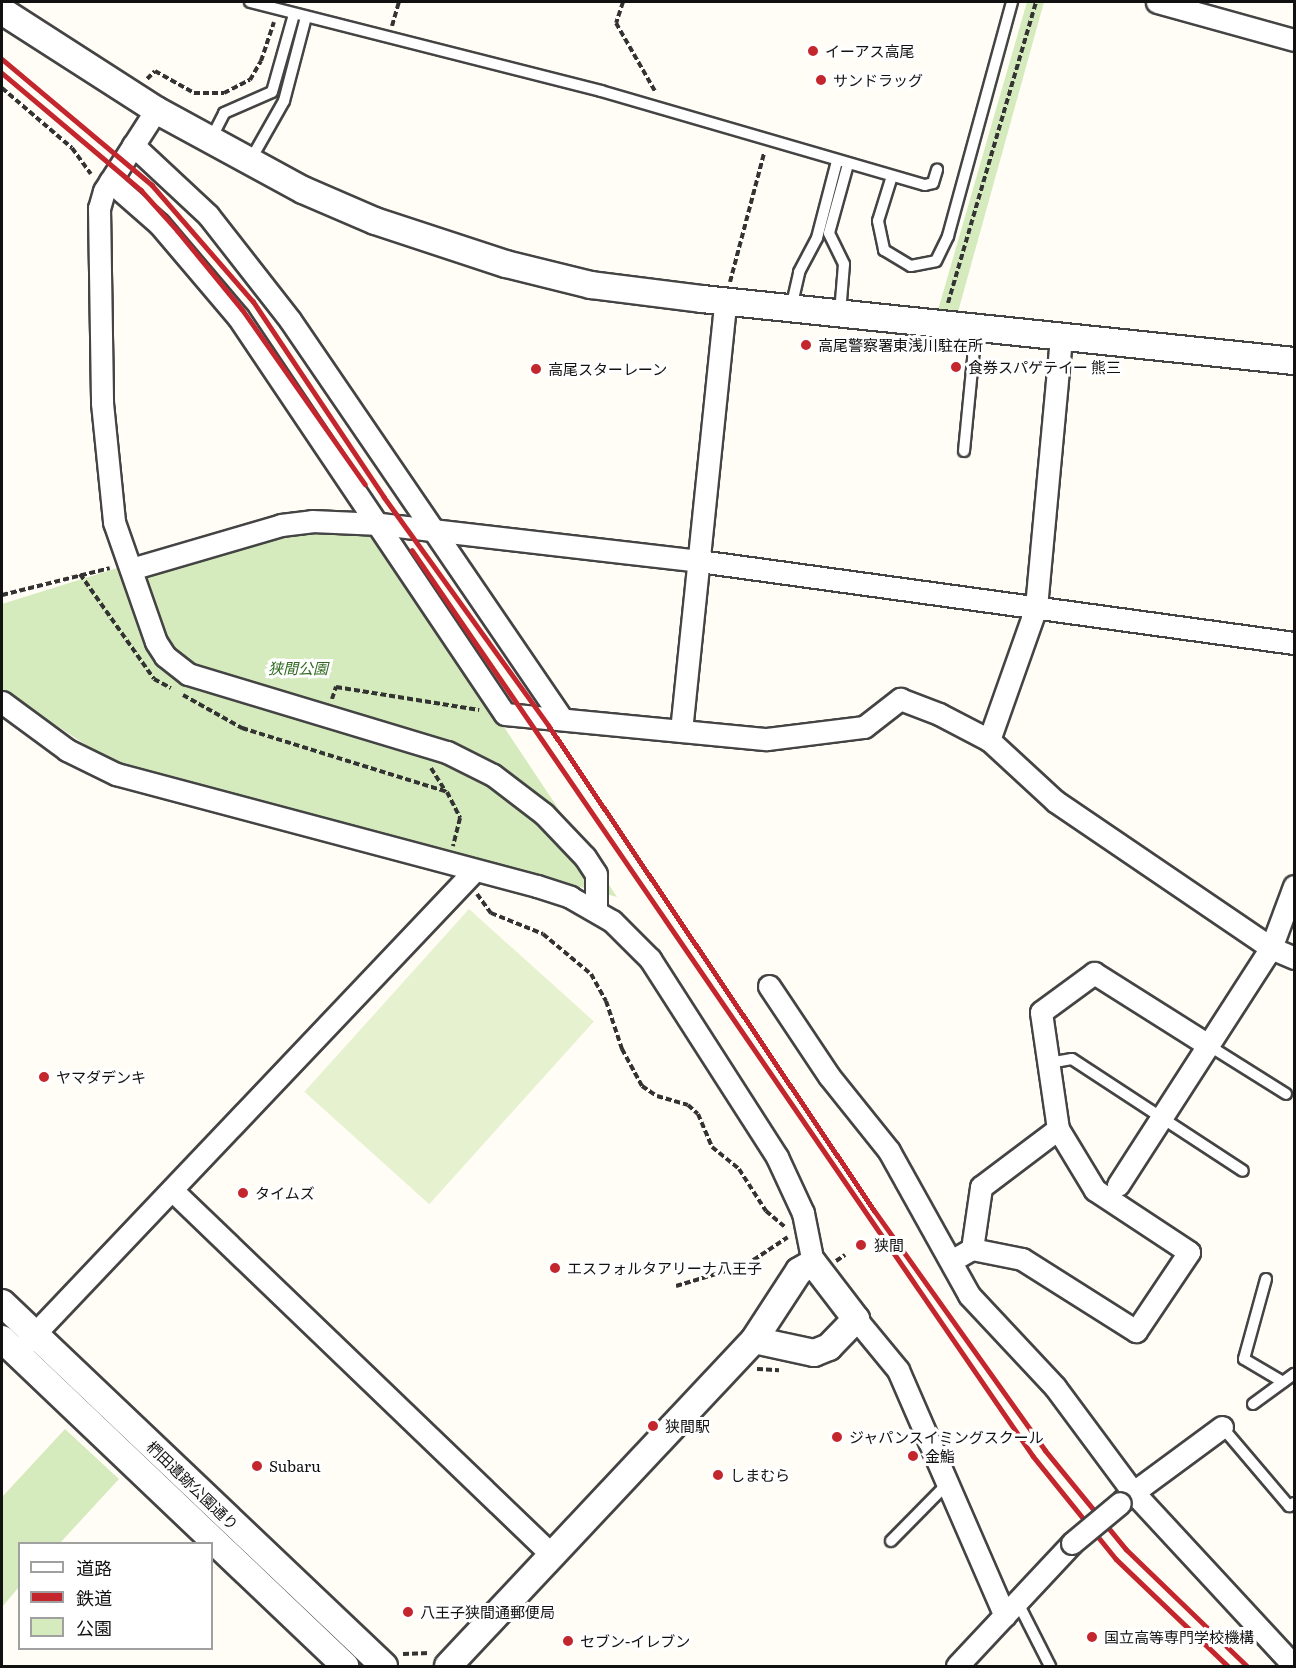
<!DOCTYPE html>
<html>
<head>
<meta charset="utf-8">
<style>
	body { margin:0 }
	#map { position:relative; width:1296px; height:1668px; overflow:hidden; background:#fffdf5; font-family:Literata,"Noto Sans JP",serif }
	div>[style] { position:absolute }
	.green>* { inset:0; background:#d5ebbd }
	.pitch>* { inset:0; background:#e6f2cf; transform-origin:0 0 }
	.path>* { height:4px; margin-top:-2px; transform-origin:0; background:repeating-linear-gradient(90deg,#333 0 6px,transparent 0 9px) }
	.roads { filter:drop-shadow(2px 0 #444) drop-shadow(-2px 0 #444) drop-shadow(0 2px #444) drop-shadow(0 -2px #444) }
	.service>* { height:10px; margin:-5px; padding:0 5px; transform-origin:5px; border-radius:5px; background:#fff }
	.minor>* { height:21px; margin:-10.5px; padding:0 10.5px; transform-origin:10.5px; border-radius:10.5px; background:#fff }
	.tertiary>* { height:26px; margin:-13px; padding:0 13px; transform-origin:13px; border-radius:13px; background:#fff }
	.rail>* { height:4.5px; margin:-2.25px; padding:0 2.25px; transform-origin:2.25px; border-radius:2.25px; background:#c4262e }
	.bridges { filter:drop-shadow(2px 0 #444) drop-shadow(-2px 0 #444) drop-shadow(0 2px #444) drop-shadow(0 -2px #444) }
	.minor-bridge>* { height:21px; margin:-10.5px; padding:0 10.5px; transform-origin:10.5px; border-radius:10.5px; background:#fff }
	.dots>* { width:16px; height:16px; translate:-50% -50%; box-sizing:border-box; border:3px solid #fff; border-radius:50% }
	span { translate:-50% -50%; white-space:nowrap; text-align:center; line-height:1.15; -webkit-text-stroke:6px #fff; paint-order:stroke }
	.poi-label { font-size:15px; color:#111 }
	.left { translate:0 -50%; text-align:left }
	.park-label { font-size:15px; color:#2f6b1f; font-style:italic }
	.street-label { font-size:15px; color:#111 }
	.frame { position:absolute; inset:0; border:3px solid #111; pointer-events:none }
	.legend { position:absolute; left:18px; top:1542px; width:195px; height:108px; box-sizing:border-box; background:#fff; border:2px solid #a0a0a0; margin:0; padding:8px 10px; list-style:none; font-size:18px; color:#111 }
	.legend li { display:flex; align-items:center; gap:12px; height:30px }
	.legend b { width:30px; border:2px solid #a0a0a0 }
</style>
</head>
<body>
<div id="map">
	<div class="green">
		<i style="clip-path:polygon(1027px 2px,1044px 2px,958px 312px,938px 310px)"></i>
		<i style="clip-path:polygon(334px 518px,367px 521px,617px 897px,109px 760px,2px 690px,2px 604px,130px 564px)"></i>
		<i style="clip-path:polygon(65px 1429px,119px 1479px,60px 1543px,20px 1544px,19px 1587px,2px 1607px,2px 1497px)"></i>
	</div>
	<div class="pitch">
		<i style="left:469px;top:909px;width:168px;height:246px;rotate:42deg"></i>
	</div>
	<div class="path">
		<i style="left:623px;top:2px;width:22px;rotate:108deg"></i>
		<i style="left:616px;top:23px;width:78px;rotate:60.2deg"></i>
		<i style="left:392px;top:26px;width:25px;rotate:-74deg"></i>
		<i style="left:147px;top:79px;width:11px;rotate:-45deg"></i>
		<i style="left:155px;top:71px;width:45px;rotate:29.4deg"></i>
		<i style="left:194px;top:93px;width:30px"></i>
		<i style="left:224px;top:93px;width:29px;rotate:-27deg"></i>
		<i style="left:250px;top:80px;width:22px;rotate:-60deg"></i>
		<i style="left:261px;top:61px;width:41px;rotate:-71.6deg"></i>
		<i style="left:2px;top:88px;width:92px;rotate:40.6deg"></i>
		<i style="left:72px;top:148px;width:32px;rotate:54deg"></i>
		<i style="left:730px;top:282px;width:133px;rotate:-75.2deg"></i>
		<i style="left:948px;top:303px;width:314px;rotate:-73.7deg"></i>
		<i style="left:80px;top:574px;width:128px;rotate:54.8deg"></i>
		<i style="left:154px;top:679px;width:19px;rotate:28deg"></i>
		<i style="left:2px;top:595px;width:111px;rotate:-14deg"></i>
		<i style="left:183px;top:695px;width:68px;rotate:29.2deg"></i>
		<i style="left:242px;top:728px;width:215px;rotate:17.3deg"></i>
		<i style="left:447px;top:792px;width:29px;rotate:63deg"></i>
		<i style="left:460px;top:818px;width:29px;rotate:104deg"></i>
		<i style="left:332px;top:699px;width:13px;rotate:-72deg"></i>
		<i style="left:336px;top:687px;width:145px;rotate:9.1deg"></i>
		<i style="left:431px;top:768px;width:28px;rotate:58deg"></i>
		<i style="left:477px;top:894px;width:24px;rotate:54deg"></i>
		<i style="left:491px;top:913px;width:56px;rotate:22deg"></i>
		<i style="left:543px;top:934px;width:62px;rotate:39.8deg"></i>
		<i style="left:591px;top:974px;width:31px;rotate:61deg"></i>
		<i style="left:606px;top:1001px;width:51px;rotate:71.6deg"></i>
		<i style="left:622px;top:1049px;width:42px;rotate:61.6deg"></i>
		<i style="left:642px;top:1086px;width:18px;rotate:34deg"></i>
		<i style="left:657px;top:1096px;width:32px;rotate:16deg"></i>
		<i style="left:688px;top:1105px;width:13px;rotate:42deg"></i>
		<i style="left:698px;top:1114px;width:36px;rotate:67deg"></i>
		<i style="left:712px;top:1147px;width:35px;rotate:39deg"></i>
		<i style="left:739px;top:1169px;width:50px;rotate:57.3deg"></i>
		<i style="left:766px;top:1211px;width:26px;rotate:40deg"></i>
		<i style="left:836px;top:1261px;width:11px;rotate:-34deg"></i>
		<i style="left:676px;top:1286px;width:73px;rotate:-16.7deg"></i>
		<i style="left:746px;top:1265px;width:50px;rotate:-33.7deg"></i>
		<i style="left:757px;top:1369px;width:22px;rotate:3deg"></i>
		<i style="left:403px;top:1654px;width:27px;rotate:-2deg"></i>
	</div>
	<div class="roads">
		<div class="service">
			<i style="left:250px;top:2px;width:362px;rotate:14.2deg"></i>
			<i style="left:601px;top:91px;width:337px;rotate:16.2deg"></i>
			<i style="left:925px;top:185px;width:8px;rotate:-14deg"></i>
			<i style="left:933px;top:183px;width:14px;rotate:-73deg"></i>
			<i style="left:211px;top:139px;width:29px;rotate:-63deg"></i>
			<i style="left:224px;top:113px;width:52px;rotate:-23.6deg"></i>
			<i style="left:272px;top:92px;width:81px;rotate:-74.2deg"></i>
			<i style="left:250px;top:161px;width:69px;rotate:-60.5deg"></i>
			<i style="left:284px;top:101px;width:87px;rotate:-75.3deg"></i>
			<i style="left:892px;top:176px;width:47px;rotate:107.3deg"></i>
			<i style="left:878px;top:221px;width:30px;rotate:78deg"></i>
			<i style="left:884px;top:250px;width:31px;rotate:31deg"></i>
			<i style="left:911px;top:266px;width:25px;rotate:-11deg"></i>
			<i style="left:936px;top:261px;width:28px;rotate:-64deg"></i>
			<i style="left:948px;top:236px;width:243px;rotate:-74.7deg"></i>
			<i style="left:791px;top:308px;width:37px;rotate:-77deg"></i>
			<i style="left:799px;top:272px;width:38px;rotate:-62deg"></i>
			<i style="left:817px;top:238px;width:80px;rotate:-75.4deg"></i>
			<i style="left:840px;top:313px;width:49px;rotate:-85.3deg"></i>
			<i style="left:844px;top:264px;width:34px;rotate:-116deg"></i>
			<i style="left:829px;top:233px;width:72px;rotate:-74.6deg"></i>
			<i style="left:964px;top:451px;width:123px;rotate:-84.4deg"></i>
			<i style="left:1208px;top:1045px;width:92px;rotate:32.1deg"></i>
			<i style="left:1049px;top:1063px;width:23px;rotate:-10deg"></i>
			<i style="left:1072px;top:1059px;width:204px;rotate:33.2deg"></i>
			<i style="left:1266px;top:1279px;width:83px;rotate:105.4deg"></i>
			<i style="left:1244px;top:1359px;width:45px;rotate:30.5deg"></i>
			<i style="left:1253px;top:1404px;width:51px;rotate:-36.2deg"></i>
			<i style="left:1222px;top:1427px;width:104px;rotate:49.7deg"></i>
			<i style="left:1289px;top:1506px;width:6px;rotate:-31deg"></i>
			<i style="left:891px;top:1541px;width:81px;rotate:-45.5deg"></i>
			<i style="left:1018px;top:1603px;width:71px;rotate:63.1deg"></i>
		</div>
		<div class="minor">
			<i style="left:1157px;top:2px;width:142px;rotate:15.5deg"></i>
			<i style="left:156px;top:110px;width:96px;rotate:122.7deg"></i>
			<i style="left:104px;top:191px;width:18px;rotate:106deg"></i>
			<i style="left:99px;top:208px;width:195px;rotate:89.1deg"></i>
			<i style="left:102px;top:403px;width:120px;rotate:84.2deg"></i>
			<i style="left:114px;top:522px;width:127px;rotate:70.7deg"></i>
			<i style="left:156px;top:642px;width:17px;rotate:57deg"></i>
			<i style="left:165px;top:656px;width:29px;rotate:38deg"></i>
			<i style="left:188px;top:674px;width:270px;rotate:16.8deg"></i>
			<i style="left:447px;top:752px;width:51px;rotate:26.6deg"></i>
			<i style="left:493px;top:775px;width:64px;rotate:37.4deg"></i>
			<i style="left:544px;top:814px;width:59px;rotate:46.4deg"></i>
			<i style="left:585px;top:857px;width:20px;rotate:57deg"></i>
			<i style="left:596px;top:874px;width:37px;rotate:90deg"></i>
			<i style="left:133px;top:145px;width:103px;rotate:43deg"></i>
			<i style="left:208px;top:215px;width:133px;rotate:52deg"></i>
			<i style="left:290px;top:320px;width:482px;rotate:55.7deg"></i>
			<i style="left:110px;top:181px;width:65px;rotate:41.3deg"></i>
			<i style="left:159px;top:224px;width:122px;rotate:49.7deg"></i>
			<i style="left:238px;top:317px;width:478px;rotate:56.1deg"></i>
			<i style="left:505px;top:714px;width:263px;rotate:5.5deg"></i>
			<i style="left:767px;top:739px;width:98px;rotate:-7.1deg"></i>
			<i style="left:864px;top:727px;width:46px;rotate:-37.9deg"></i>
			<i style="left:900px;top:699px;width:42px;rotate:21deg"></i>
			<i style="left:939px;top:714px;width:56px;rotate:27.5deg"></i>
			<i style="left:989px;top:740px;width:90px;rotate:42.7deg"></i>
			<i style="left:1055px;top:801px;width:261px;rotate:34.2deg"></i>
			<i style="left:1271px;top:948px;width:25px;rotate:23deg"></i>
			<i style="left:131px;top:569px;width:156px;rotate:-16.3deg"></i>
			<i style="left:281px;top:525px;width:31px;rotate:-7deg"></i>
			<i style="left:312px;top:521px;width:68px;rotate:2.5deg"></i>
			<i style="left:380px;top:524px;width:321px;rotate:6.6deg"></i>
			<i style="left:699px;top:561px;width:601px;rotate:7.85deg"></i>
			<i style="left:2px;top:702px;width:81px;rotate:36.4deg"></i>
			<i style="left:67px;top:750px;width:55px;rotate:26.1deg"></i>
			<i style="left:116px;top:774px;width:436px;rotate:14.9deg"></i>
			<i style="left:537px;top:886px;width:35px;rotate:18deg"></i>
			<i style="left:570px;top:897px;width:48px;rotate:29.7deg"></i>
			<i style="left:612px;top:921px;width:54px;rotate:45deg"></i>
			<i style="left:650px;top:959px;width:235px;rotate:57.3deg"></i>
			<i style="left:777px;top:1157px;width:62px;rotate:65.1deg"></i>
			<i style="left:803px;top:1213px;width:51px;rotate:78.7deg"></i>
			<i style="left:681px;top:731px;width:431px;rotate:-84.1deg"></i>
			<i style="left:989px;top:740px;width:141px;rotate:-70.5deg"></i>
			<i style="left:1036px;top:607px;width:270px;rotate:-84.7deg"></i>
			<i style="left:769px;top:986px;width:108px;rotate:56.3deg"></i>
			<i style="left:829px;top:1076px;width:96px;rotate:51.3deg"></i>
			<i style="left:889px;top:1151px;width:165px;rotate:60.9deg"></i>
			<i style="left:969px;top:1295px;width:126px;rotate:46.9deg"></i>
			<i style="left:1055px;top:1387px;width:131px;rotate:53.4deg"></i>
			<i style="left:1133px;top:1492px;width:237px;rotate:47.2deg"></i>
			<i style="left:1118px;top:1185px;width:282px;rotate:-57.2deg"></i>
			<i style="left:1271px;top:948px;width:66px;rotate:-69.6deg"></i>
			<i style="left:172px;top:1190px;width:527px;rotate:43.85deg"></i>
			<i style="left:972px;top:1249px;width:51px;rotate:11.3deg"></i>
			<i style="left:1022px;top:1259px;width:135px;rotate:32.3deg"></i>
			<i style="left:1136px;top:1331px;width:95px;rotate:-56.1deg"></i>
			<i style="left:1189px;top:1252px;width:113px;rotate:-146.6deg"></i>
			<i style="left:1095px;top:1190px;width:71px;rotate:-121.2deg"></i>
			<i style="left:951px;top:1261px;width:24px;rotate:-30deg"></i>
			<i style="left:972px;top:1249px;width:63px;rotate:-81.7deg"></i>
			<i style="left:981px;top:1187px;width:96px;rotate:-37deg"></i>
			<i style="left:1058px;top:1129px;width:118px;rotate:-98.3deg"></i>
			<i style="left:1041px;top:1012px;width:66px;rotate:-36.3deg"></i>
			<i style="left:1094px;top:973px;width:135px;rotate:32.3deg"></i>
			<i style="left:856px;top:1319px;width:66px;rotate:50.5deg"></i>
			<i style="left:898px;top:1370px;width:268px;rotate:66.5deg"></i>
			<i style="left:23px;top:1346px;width:656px;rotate:-46.48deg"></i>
			<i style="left:1123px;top:1500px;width:123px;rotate:-36.4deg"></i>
			<i style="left:957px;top:1666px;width:168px;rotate:-46.9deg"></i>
		</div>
		<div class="tertiary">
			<i style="left:2px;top:11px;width:183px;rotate:32.7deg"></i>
			<i style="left:156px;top:110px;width:167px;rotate:28.6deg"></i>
			<i style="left:303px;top:190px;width:78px;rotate:23.3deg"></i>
			<i style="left:375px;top:221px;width:138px;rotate:18.2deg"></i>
			<i style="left:506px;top:264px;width:88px;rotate:13.9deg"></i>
			<i style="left:591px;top:285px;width:112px;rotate:7.2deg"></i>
			<i style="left:702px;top:299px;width:595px;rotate:5.98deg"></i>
			<i style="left:2px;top:1303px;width:527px;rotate:43.54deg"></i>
			<i style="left:2px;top:1339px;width:474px;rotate:43.6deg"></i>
			<i style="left:448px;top:1666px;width:447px;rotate:-46.8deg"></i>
			<i style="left:754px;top:1340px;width:82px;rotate:-56.9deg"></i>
			<i style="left:799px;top:1271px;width:16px;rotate:-30deg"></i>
			<i style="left:813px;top:1263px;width:71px;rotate:52.5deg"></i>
			<i style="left:856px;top:1319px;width:39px;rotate:134deg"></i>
			<i style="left:829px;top:1347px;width:16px;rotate:158deg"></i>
			<i style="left:814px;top:1353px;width:61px;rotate:-167.8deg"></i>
		</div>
	</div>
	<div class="rail">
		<i style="left:2px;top:59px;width:196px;rotate:40deg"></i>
		<i style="left:152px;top:185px;width:154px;rotate:49deg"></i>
		<i style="left:253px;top:301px;width:236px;rotate:56.2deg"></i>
		<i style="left:384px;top:497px;width:282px;rotate:54.2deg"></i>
		<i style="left:549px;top:726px;width:583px;rotate:56.12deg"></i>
		<i style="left:874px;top:1210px;width:295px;rotate:54.5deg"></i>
		<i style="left:1045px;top:1450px;width:128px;rotate:50.7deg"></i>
		<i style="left:1126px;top:1549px;width:168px;rotate:44deg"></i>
		<i style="left:2px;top:73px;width:182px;rotate:40.1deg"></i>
		<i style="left:141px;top:190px;width:54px;rotate:48deg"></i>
		<i style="left:177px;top:230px;width:102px;rotate:50.6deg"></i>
		<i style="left:242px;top:309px;width:214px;rotate:54.9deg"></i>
		<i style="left:412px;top:550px;width:1098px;rotate:55.57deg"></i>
		<i style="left:1033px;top:1456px;width:132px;rotate:51.1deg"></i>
		<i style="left:1116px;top:1559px;width:155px;rotate:43.7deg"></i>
	</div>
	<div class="bridges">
		<div class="minor-bridge">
			<i style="left:1072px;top:1543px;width:62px;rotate:-39.8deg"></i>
		</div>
	</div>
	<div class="dots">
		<i style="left:813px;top:51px;background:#c4262e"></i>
		<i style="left:821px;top:80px;background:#c4262e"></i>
		<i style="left:806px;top:345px;background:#c4262e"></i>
		<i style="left:956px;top:367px;background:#c4262e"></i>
		<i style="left:536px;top:369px;background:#c4262e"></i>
		<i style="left:44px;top:1077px;background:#c4262e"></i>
		<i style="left:243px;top:1193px;background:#c4262e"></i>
		<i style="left:861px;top:1245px;background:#c4262e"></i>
		<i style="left:555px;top:1268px;background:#c4262e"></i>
		<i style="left:653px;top:1426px;background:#c4262e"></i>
		<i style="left:837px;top:1437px;background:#c4262e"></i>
		<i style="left:913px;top:1456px;background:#c4262e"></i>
		<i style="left:257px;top:1466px;background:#c4262e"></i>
		<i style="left:718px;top:1475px;background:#c4262e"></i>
		<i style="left:408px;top:1612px;background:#c4262e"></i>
		<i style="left:1092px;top:1637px;background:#c4262e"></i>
		<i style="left:568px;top:1641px;background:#c4262e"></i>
	</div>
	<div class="poi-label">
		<span class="left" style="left:825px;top:51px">イーアス高尾</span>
		<span class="left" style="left:833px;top:80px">サンドラッグ</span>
		<span class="left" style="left:818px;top:345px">高尾警察署東浅川駐在所</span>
		<span class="left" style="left:968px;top:367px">食券スパゲテイー 熊三</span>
		<span class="left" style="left:548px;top:369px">高尾スターレーン</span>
		<span class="left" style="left:56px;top:1077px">ヤマダデンキ</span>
		<span class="left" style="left:255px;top:1193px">タイムズ</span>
		<span class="left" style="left:874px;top:1245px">狭間</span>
		<span class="left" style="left:567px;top:1268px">エスフォルタアリーナ八王子</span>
		<span class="left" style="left:665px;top:1426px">狭間駅</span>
		<span class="left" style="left:849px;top:1437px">ジャパンスイミングスクール</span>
		<span class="left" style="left:925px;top:1456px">金鮨</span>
		<span class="left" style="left:269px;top:1466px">Subaru</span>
		<span class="left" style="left:730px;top:1475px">しまむら</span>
		<span class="left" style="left:420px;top:1612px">八王子狭間通郵便局</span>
		<span class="left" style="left:1104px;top:1637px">国立高等専門学校機構</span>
		<span class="left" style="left:580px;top:1641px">セブン-イレブン</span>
	</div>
	<div class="park-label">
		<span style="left:298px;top:668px">狭間公園</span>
	</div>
	<div class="street-label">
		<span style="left:193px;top:1485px;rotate:44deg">椚田遺跡公園通り</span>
	</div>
	<div class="frame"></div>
	<ul class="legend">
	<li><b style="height:8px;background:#fff"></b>道路</li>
	<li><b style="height:8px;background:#c4262e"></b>鉄道</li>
	<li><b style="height:16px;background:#d5ebbd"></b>公園</li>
	</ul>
</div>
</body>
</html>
